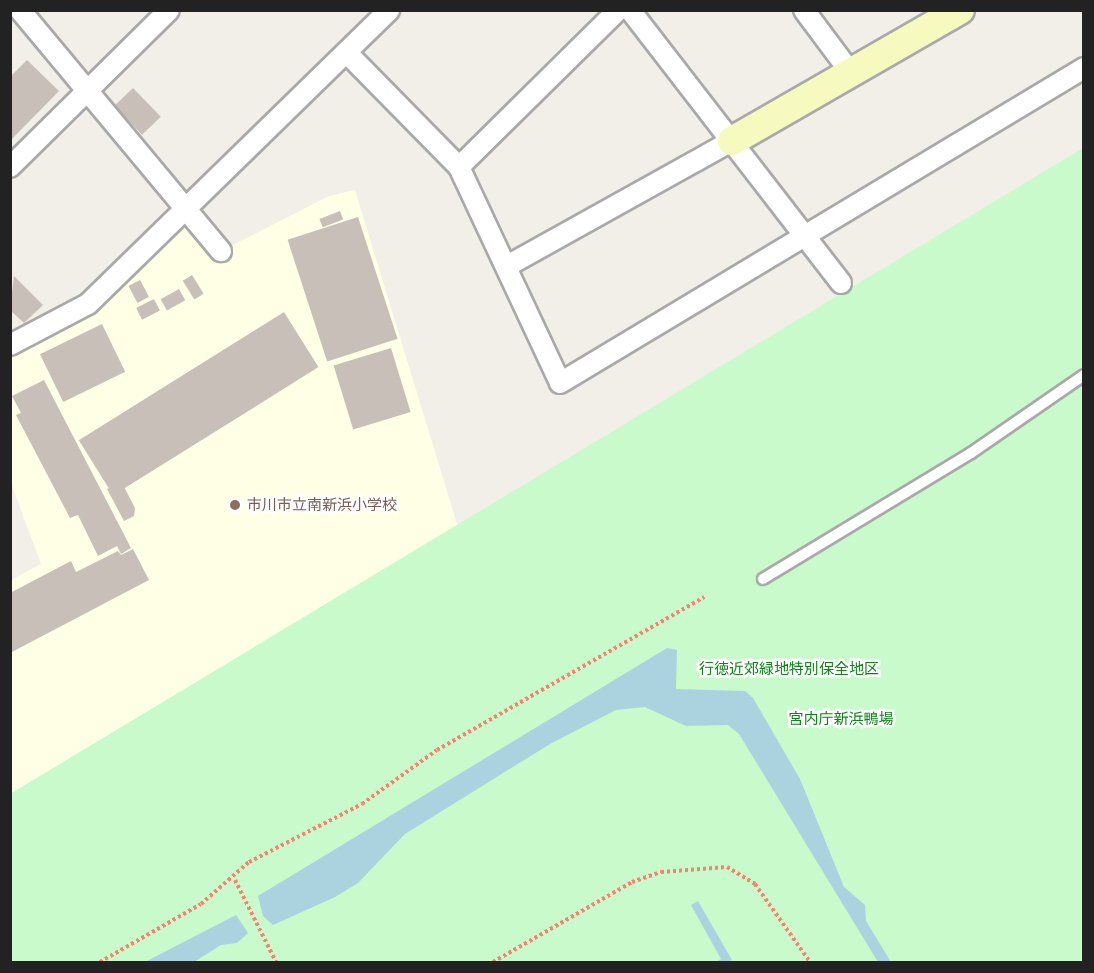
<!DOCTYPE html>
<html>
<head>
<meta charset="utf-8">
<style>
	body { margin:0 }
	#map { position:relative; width:1094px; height:973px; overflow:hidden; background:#f2efe9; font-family:"Public Sans","Noto Sans JP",sans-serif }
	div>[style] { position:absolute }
	.education>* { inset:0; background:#ffffe5 }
	.park>* { inset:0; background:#c8facc }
	.water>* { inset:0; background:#aad3df }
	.building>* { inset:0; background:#c7bfb8; transform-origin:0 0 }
	.path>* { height:4px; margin-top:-2px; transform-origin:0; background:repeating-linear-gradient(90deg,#fa8072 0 3px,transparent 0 6px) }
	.roads { filter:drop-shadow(2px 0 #a9a9a9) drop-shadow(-2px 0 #a9a9a9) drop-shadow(0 2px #a9a9a9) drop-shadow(0 -2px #a9a9a9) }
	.lane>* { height:10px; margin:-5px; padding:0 5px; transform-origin:5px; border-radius:5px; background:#fff }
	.street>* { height:20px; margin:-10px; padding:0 10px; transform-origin:10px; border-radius:10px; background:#fff }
	.secondary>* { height:28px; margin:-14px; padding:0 14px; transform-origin:14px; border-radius:14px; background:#f7fabf }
	.dots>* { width:16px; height:16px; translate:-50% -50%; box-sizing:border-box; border:3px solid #fff; border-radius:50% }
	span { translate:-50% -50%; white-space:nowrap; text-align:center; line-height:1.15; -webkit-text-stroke:5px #fff; paint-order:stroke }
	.education-label { font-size:15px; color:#785e54 }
	.left { translate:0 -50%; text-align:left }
	.park-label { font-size:15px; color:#0c8416 }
	.frame { position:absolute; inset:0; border:12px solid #222; pointer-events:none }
</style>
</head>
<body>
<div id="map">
	<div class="education">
		<i style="clip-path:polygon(355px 190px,458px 527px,11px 794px,11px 580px,41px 564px,11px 483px,11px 356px,94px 312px,180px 228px,190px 228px,213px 255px,329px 196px)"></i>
	</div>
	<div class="park">
		<i style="clip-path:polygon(1083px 148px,1083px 962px,11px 962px,10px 794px)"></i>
	</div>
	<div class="water">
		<i style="clip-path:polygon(667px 648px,677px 650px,676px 689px,745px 691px,753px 698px,800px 779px,844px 887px,865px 905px,866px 921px,891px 962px,878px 962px,739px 734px,728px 725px,686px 726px,645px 707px,616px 710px,550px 744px,405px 834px,358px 883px,335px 897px,273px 925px,263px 916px,258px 896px)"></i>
		<i style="clip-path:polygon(698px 901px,732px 960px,728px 962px,716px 962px,721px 959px,691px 905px)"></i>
		<i style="clip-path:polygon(236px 915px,248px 933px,237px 943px,221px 945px,194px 962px,145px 962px)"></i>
	</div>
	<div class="building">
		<i style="clip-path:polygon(27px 60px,59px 91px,10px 141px,10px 77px)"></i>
		<i style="left:133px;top:88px;width:40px;height:26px;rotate:46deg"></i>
		<i style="left:340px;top:211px;width:9px;height:22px;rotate:69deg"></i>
		<i style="left:358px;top:217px;width:128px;height:74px;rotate:72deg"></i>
		<i style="left:192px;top:275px;width:22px;height:11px;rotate:58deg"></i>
		<i style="clip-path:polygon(14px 276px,43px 305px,24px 323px,10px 310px)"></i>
		<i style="left:140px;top:280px;width:19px;height:13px;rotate:62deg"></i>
		<i style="left:179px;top:289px;width:13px;height:21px;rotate:61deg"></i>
		<i style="left:154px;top:299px;width:13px;height:20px;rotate:63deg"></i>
		<i style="left:284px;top:312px;width:65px;height:242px;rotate:58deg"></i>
		<i style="left:102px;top:324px;width:53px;height:69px;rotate:64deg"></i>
		<i style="left:391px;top:348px;width:67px;height:60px;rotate:73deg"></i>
		<i style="clip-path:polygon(44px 380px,131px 548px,121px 554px,117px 546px,98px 556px,78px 515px,70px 518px,16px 415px,21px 413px,12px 396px)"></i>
		<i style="clip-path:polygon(122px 483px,135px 508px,134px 516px,124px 521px,107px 489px)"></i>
		<i style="clip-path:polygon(133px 549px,149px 580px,10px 653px,10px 593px,71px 561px,76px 572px,118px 551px,121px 555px)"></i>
	</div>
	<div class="path">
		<i style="left:235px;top:880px;width:92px;rotate:63.4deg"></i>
		<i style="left:100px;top:962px;width:116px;rotate:-29.9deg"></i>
		<i style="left:201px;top:904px;width:64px;rotate:-41.2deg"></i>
		<i style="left:249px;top:862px;width:127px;rotate:-27.2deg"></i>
		<i style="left:362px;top:804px;width:92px;rotate:-35.8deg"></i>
		<i style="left:437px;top:750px;width:308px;rotate:-29.8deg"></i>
		<i style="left:493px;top:962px;width:160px;rotate:-29.9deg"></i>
		<i style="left:632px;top:882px;width:31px;rotate:-19deg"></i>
		<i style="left:661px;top:872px;width:66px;rotate:-4.3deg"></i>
		<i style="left:727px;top:867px;width:33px;rotate:31deg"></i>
		<i style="left:755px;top:884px;width:95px;rotate:54.8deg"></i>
	</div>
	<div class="roads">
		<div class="lane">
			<i style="left:763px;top:579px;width:243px;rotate:-31.2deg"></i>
			<i style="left:971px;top:453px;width:137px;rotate:-34.6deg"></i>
		</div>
		<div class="street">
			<i style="left:20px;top:10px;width:314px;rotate:50.2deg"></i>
			<i style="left:630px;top:10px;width:345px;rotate:52.3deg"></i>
			<i style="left:804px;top:10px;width:79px;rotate:53.3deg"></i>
			<i style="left:347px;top:53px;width:160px;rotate:45.5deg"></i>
			<i style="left:459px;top:167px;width:238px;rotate:64.9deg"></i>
			<i style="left:560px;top:383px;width:611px;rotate:-31.01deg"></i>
			<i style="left:10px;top:167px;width:223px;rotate:-44.6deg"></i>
			<i style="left:459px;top:167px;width:223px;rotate:-44.6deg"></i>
			<i style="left:507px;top:266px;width:257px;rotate:-29.1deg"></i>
			<i style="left:10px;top:345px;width:88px;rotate:-27.7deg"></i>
			<i style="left:88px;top:304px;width:421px;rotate:-44.3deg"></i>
		</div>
		<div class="secondary">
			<i style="left:732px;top:141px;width:263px;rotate:-29.9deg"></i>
		</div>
	</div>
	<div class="dots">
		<i style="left:235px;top:505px;background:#8d6e63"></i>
	</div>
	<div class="education-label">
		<span class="left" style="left:247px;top:505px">市川市立南新浜小学校</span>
	</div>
	<div class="park-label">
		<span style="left:789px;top:669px">行徳近郊緑地特別保全地区</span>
		<span style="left:841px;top:719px">宮内庁新浜鴨場</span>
	</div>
	<div class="frame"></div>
</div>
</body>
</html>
